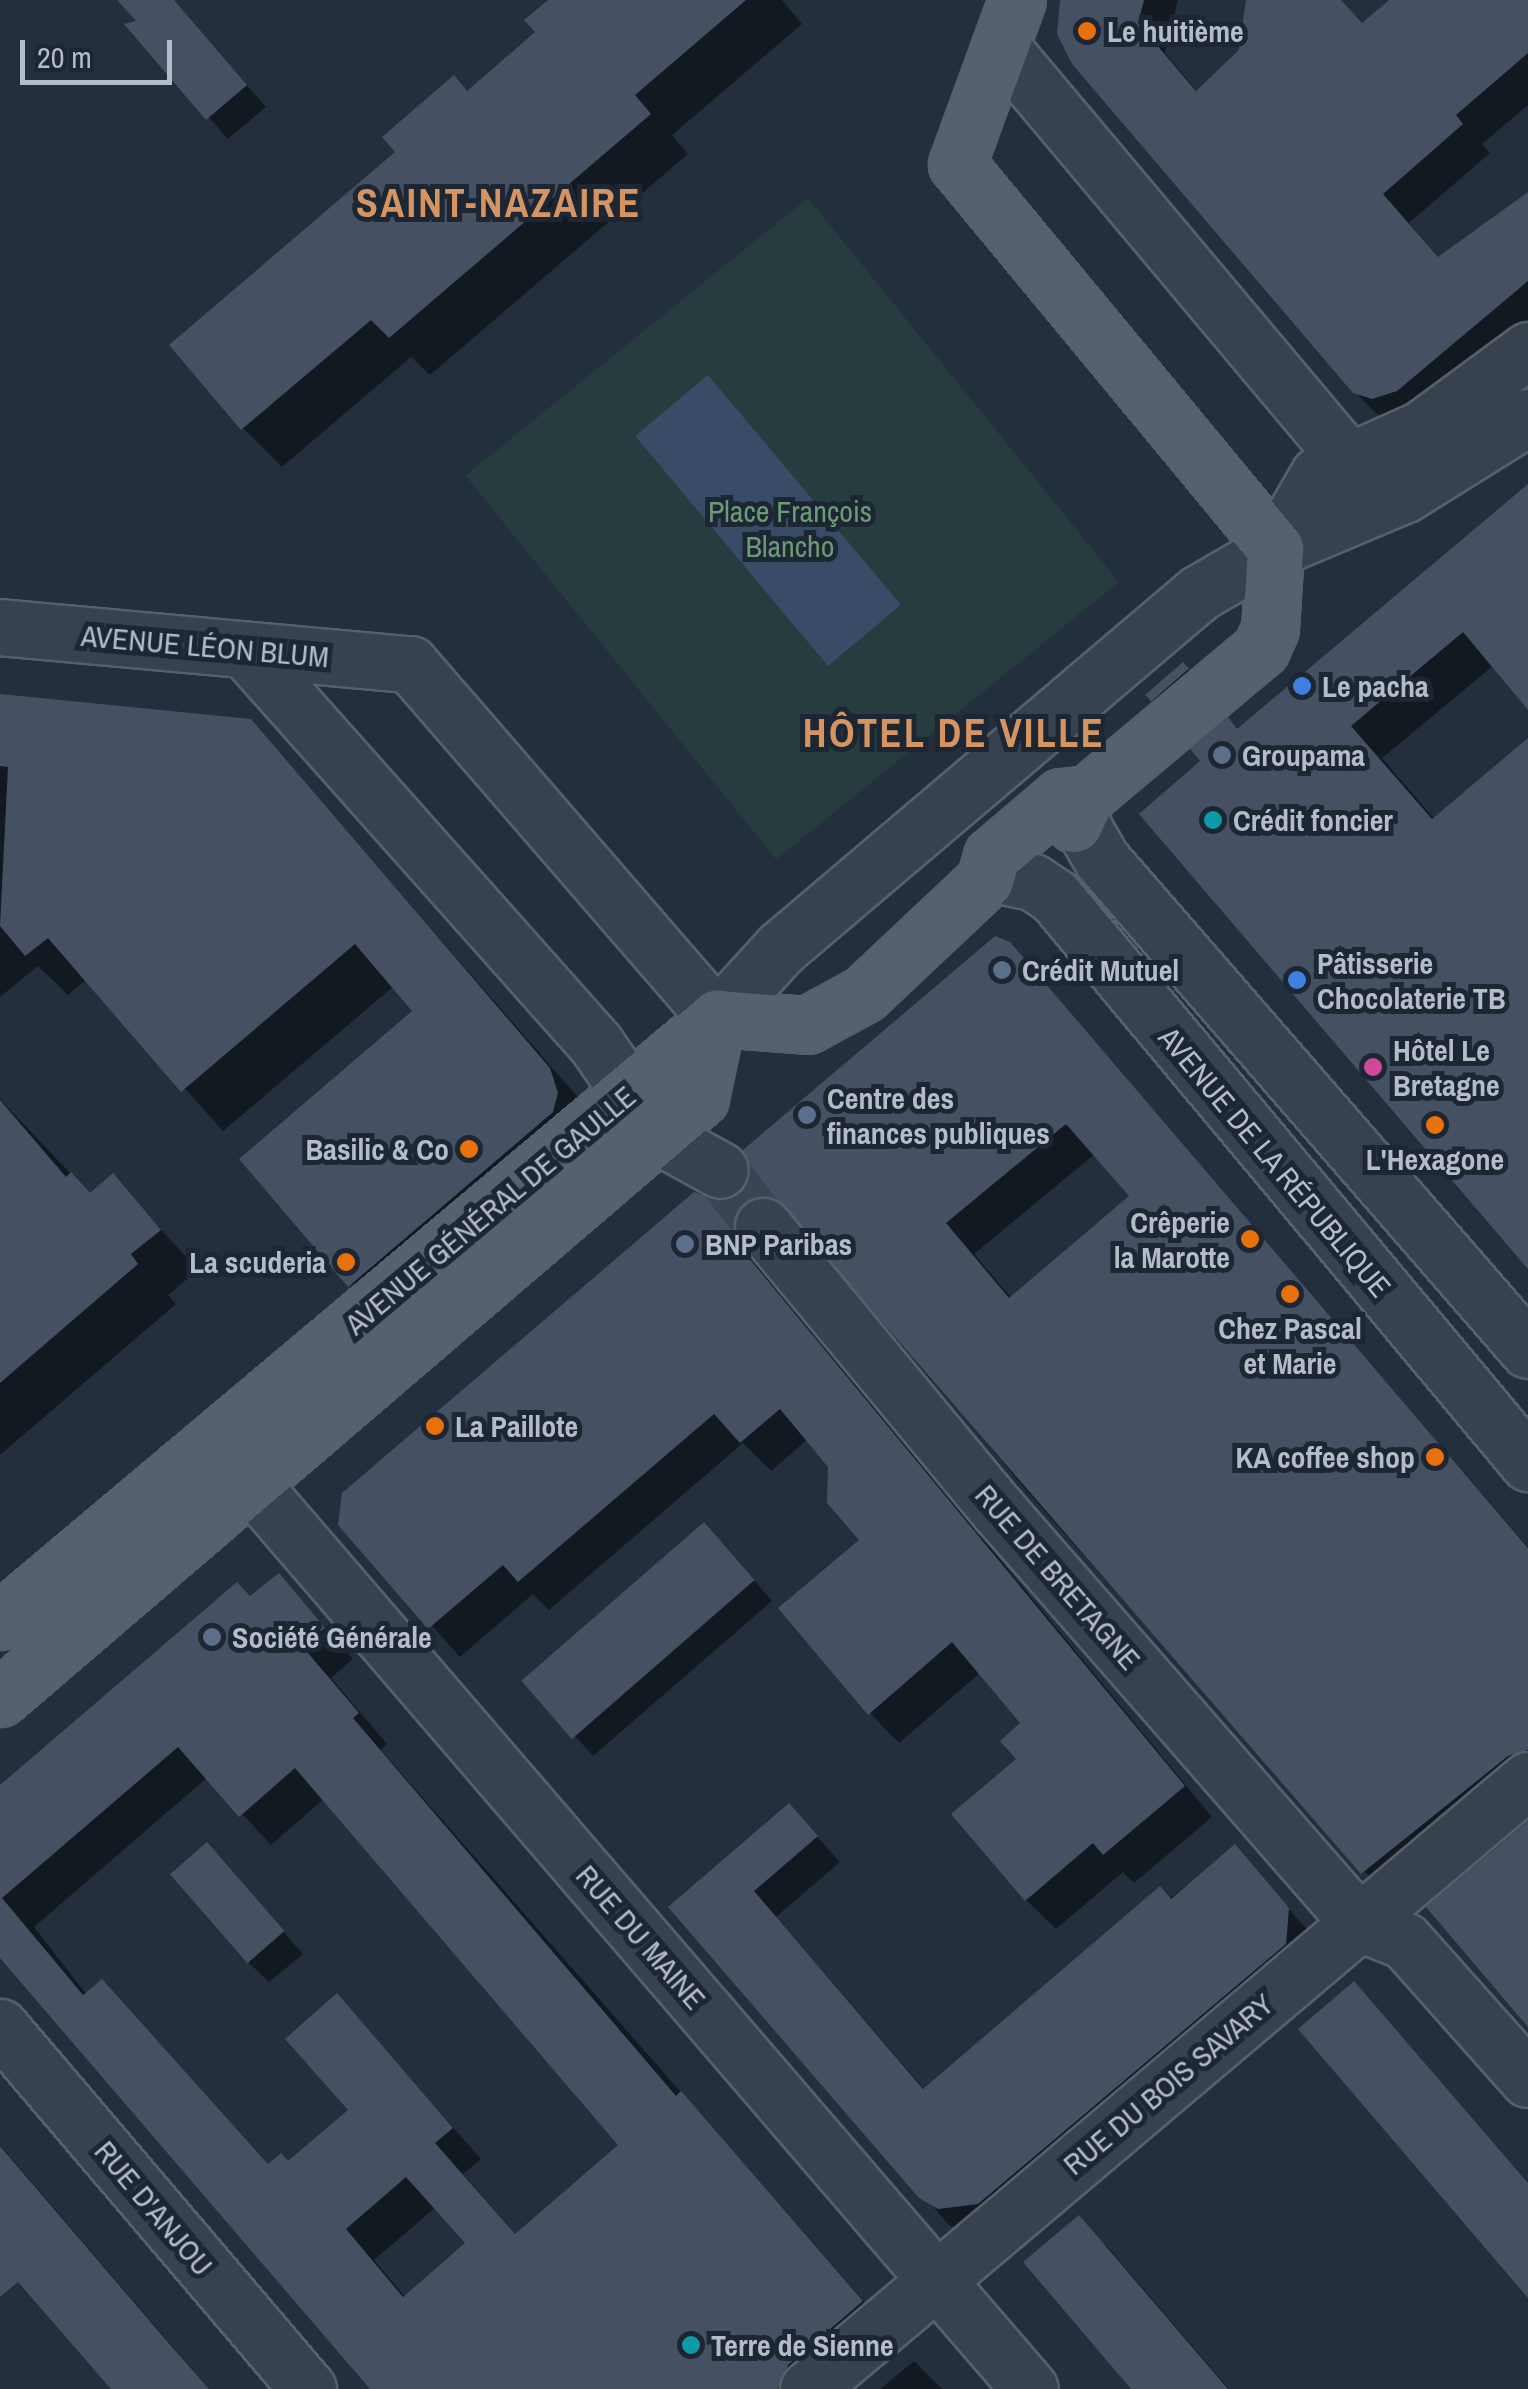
<!DOCTYPE html>
<html>
<head>
<meta charset="utf-8">
<style>
	body { margin:0 }
	#map { position:relative; width:1528px; height:2389px; overflow:hidden; background:#242f3e; font-family:"Archivo Narrow",sans-serif }
	div>[style] { position:absolute }
	.green>* { inset:0; background:#263c3f; transform-origin:0 0 }
	.water>* { inset:0; background:#394c67; transform-origin:0 0 }
	.shadow>* { inset:0; background:#0007; transform-origin:0 0 }
	.building>* { inset:0; background:#455162; transform-origin:0 0 }
	.minor-tunnel>* { height:55px; margin-top:-27.5px; transform-origin:0; background:repeating-linear-gradient(90deg,#3a4453 0 55px,transparent 0 83px) }
	.roads { filter:drop-shadow(2px 0 #565f6c) drop-shadow(-2px 0 #565f6c) drop-shadow(0 2px #565f6c) drop-shadow(0 -2px #565f6c) }
	.minor>* { height:55px; margin:-27.5px; padding:0 27.5px; transform-origin:27.5px; border-radius:27.5px; background:#38414e }
	.major>* { height:55px; margin:-27.5px; padding:0 27.5px; transform-origin:27.5px; border-radius:27.5px; background:#56606e }
	.dots>* { width:28px; height:28px; translate:-50% -50%; box-sizing:border-box; border:5px solid #1d2633; border-radius:50% }
	span { translate:-50% -50%; white-space:nowrap; text-align:center; line-height:1.15; -webkit-text-stroke:10px #1d2633; paint-order:stroke }
	.poi-label { font-size:30px; color:#b4bcc9; font-weight:700 }
	.left { translate:0 -50%; text-align:left }
	.right { translate:-100% -50%; text-align:right }
	.park-label { font-size:30px; color:#6b9a76 }
	.street-label { font-size:30px; color:#b4bcc9 }
	.district-label { font-size:40px; color:#d59563; font-weight:700; letter-spacing:2.5px }
	.scale { position:absolute; left:20px; top:40px; width:152px; height:45px; box-sizing:border-box; border:5px solid #b4bcc9; border-top:0; padding-left:12px; font-size:30px; line-height:35px; white-space:nowrap; color:#b4bcc9; -webkit-text-stroke:8px #1d2633; paint-order:stroke }
</style>
</head>
<body>
<div id="map">
	<div class="green">
		<i style="left:808px;top:198px;width:494px;height:441px;rotate:51deg"></i>
	</div>
	<div class="water">
		<i style="left:708px;top:375px;width:300px;height:95px;rotate:50deg"></i>
	</div>
	<div class="shadow">
		<i style="clip-path:polygon(147px 0,173px 0,266px 107px,228px 139px,129px 26px,140px 23px)"></i>
		<i style="clip-path:polygon(578px 0,782px 0,802px 24px,672px 135px,688px 154px,430px 375px,411px 357px,282px 467px,243px 428px,399px 152px,454px 78px,469px 93px)"></i>
		<i style="clip-path:polygon(1065px 0,1178px 0,1165px 53px,1198px 92px,1241px 51px,1248px 0,1341px 0,1363px 25px,1393px 0,1528px 0,1528px 105px,1482px 144px,1490px 153px,1409px 223px,1440px 259px,1528px 194px,1528px 331px,1402px 426px,1376px 413px,1347px 384px)"></i>
		<i style="clip-path:polygon(1528px 486px,1528px 706px,1494px 665px,1382px 758px,1435px 820px,1528px 741px,1528px 1265px,1238px 731px)"></i>
		<i style="left:1183px;top:665px;width:21px;height:45px;rotate:47deg"></i>
		<i style="clip-path:polygon(0 696px,250px 721px,590px 1111px,390px 1326px,242px 1160px,416px 1012px,394px 986px,223px 1131px,87px 979px,68px 995px,38px 966px,0 997px)"></i>
		<i style="clip-path:polygon(evenodd,1009px 945px,1528px 1547px,1528px 1793px,1392px 1902px,1025px 1489px,812px 1232px,787px 1224px,762px 1246px,768px 1278px,1212px 1817px,1134px 1883px,1123px 1872px,1056px 1929px,1026px 1900px,1024px 1723px,981px 1672px,899px 1743px,870px 1713px,862px 1541px,831px 1466px,808px 1439px,771px 1471px,743px 1443px,549px 1610px,533px 1594px,460px 1657px,341px 1525px,720px 1204px,739px 1198px,1009px 945px,1096px 1153px,1132px 1196px,1012px 1299px,974px 1254px,1096px 1153px)"></i>
		<i style="clip-path:polygon(0 1099px,91px 1195px,113px 1177px,198px 1270px,168px 1295px,176px 1304px,0 1455px)"></i>
		<i style="clip-path:polygon(723px 1544px,772px 1601px,593px 1756px,526px 1681px)"></i>
		<i style="clip-path:polygon(evenodd,278px 1576px,353px 1659px,331px 1678px,387px 1744px,381px 1750px,891px 2332px,825px 2389px,372px 2389px,0 1954px,0 1788px,278px 1576px,208px 1777px,271px 1845px,325px 1798px,622px 2145px,517px 2236px,463px 2174px,481px 2159px,337px 1996px,351px 2111px,289px 2164px,269px 2165px,102px 1982px,87px 1995px,34px 1927px,208px 1777px,278px 1576px,436px 2207px,468px 2244px,406px 2298px,374px 2260px,436px 2207px)"></i>
		<i style="clip-path:polygon(789px 1806px,840px 1862px,776px 1917px,925px 2090px,1234px 1848px,1312px 1935px,989px 2233px,950px 2226px,671px 1907px)"></i>
		<i style="clip-path:polygon(207px 1845px,303px 1954px,269px 1982px,248px 1962px)"></i>
		<i style="clip-path:polygon(1354px 1984px,1528px 2183px,1528px 2294px)"></i>
		<i style="clip-path:polygon(0 2145px,209px 2389px,114px 2389px,0 2257px)"></i>
		<i style="clip-path:polygon(1078px 2218px,1109px 2249px,1229px 2389px,1134px 2389px)"></i>
		<i style="clip-path:polygon(914px 2361px,942px 2389px,880px 2389px)"></i>
	</div>
	<div class="building">
		<i style="clip-path:polygon(117px 0,174px 0,247px 85px,206px 120px,124px 24px,136px 21px)"></i>
		<i style="clip-path:polygon(548px 0,746px 0,635px 95px,651px 114px,389px 338px,371px 320px,241px 430px,169px 345px,395px 152px,382px 137px,454px 75px,467px 91px,535px 32px,524px 20px)"></i>
		<i style="clip-path:polygon(1060px 0,1144px 0,1138px 23px,1196px 91px,1239px 50px,1246px 0,1341px 0,1362px 23px,1389px 0,1528px 0,1528px 53px,1456px 115px,1463px 124px,1383px 194px,1438px 257px,1528px 192px,1528px 281px,1397px 391px,1372px 399px,1353px 393px,1072px 64px,1057px 34px)"></i>
		<i style="clip-path:polygon(1528px 484px,1528px 710px,1463px 632px,1351px 726px,1432px 819px,1528px 738px,1528px 1269px,1139px 814px,1200px 761px,1190px 749px,1228px 717px,1237px 729px)"></i>
		<i style="left:1183px;top:662px;width:9px;height:50px;rotate:49deg"></i>
		<i style="clip-path:polygon(0 694px,251px 719px,550px 1068px,558px 1093px,553px 1112px,348px 1287px,239px 1159px,412px 1011px,355px 944px,181px 1092px,48px 938px,25px 956px,0 926px,8px 767px,0 766px)"></i>
		<i style="clip-path:polygon(evenodd,995px 936px,1010px 942px,1528px 1548px,1528px 1750px,1508px 1756px,1361px 1874px,773px 1196px,744px 1201px,734px 1214px,739px 1246px,1185px 1786px,1103px 1855px,1093px 1843px,1025px 1901px,951px 1814px,1016px 1759px,1000px 1741px,1020px 1723px,952px 1642px,868px 1715px,778px 1608px,859px 1540px,827px 1503px,828px 1467px,780px 1409px,740px 1443px,714px 1414px,518px 1582px,503px 1565px,428px 1629px,338px 1525px,342px 1493px,694px 1192px,720px 1201px,737px 1196px,751px 1170px,743px 1150px,995px 936px,1066px 1124px,1129px 1196px,1009px 1298px,946px 1223px,1066px 1124px)"></i>
		<i style="clip-path:polygon(0 1100px,66px 1177px,71px 1172px,90px 1193px,113px 1173px,161px 1230px,131px 1254px,138px 1264px,0 1383px)"></i>
		<i style="left:704px;top:1522px;width:77px;height:242px;rotate:49deg"></i>
		<i style="clip-path:polygon(evenodd,279px 1573px,325px 1628px,302px 1646px,359px 1713px,353px 1718px,676px 2096px,681px 2091px,863px 2301px,788px 2365px,778px 2389px,370px 2389px,0 1958px,0 1785px,237px 1582px,250px 1596px,279px 1573px,178px 1747px,239px 1817px,295px 1768px,618px 2145px,515px 2234px,435px 2143px,453px 2128px,337px 1993px,285px 2039px,348px 2110px,288px 2161px,281px 2153px,268px 2164px,102px 1979px,83px 1995px,2px 1898px,178px 1747px,279px 1573px,406px 2177px,465px 2243px,403px 2297px,346px 2229px,406px 2177px)"></i>
		<i style="clip-path:polygon(789px 1803px,818px 1836px,754px 1891px,923px 2089px,1160px 1886px,1171px 1899px,1235px 1844px,1289px 1908px,1286px 1944px,978px 2204px,938px 2209px,919px 2198px,668px 1907px)"></i>
		<i style="clip-path:polygon(1528px 1821px,1528px 2027px,1426px 1907px)"></i>
		<i style="left:207px;top:1842px;width:118px;height:49px;rotate:49deg"></i>
		<i style="clip-path:polygon(1354px 1981px,1528px 2183px,1528px 2298px,1298px 2029px)"></i>
		<i style="clip-path:polygon(0 2146px,167px 2341px,209px 2389px,111px 2389px,18px 2282px,0 2297px)"></i>
		<i style="clip-path:polygon(1079px 2215px,1228px 2389px,1131px 2389px,1023px 2262px)"></i>
	</div>
	<div class="minor-tunnel">
		<i style="left:720px;top:1170px;width:71px;rotate:52.5deg"></i>
	</div>
	<div class="roads">
		<div class="minor">
			<i style="left:1001px;top:47px;width:539px;rotate:49.96deg"></i>
			<i style="left:1275px;top:549px;width:86px;rotate:-59.8deg"></i>
			<i style="left:1318px;top:475px;width:113px;rotate:-24.1deg"></i>
			<i style="left:1421px;top:429px;width:133px;rotate:-36.4deg"></i>
			<i style="left:0;top:627px;width:412px;rotate:5.2deg"></i>
			<i style="left:410px;top:664px;width:469px;rotate:49.1deg"></i>
			<i style="left:248px;top:653px;width:523px;rotate:48.33deg"></i>
			<i style="left:596px;top:1044px;width:113px;rotate:55.5deg"></i>
			<i style="left:660px;top:1137px;width:68px;rotate:28.8deg"></i>
			<i style="left:1079px;top:820px;width:46px;rotate:60.1deg"></i>
			<i style="left:1102px;top:860px;width:649px;rotate:49deg"></i>
			<i style="left:1012px;top:878px;width:21px;rotate:11deg"></i>
			<i style="left:1033px;top:882px;width:27px;rotate:34deg"></i>
			<i style="left:1055px;top:897px;width:738px;rotate:50.11deg"></i>
			<i style="left:698px;top:1052px;width:39px;rotate:-61deg"></i>
			<i style="left:717px;top:1018px;width:95px;rotate:-47.6deg"></i>
			<i style="left:781px;top:948px;width:548px;rotate:-40.34deg"></i>
			<i style="left:1199px;top:593px;width:88px;rotate:-30.1deg"></i>
			<i style="left:1275px;top:549px;width:141px;rotate:-22.9deg"></i>
			<i style="left:1405px;top:494px;width:145px;rotate:-32deg"></i>
			<i style="left:763px;top:1226px;width:370px;rotate:50.4deg"></i>
			<i style="left:999px;top:1511px;width:524px;rotate:48.87deg"></i>
			<i style="left:1344px;top:1906px;width:23px;rotate:49deg"></i>
			<i style="left:1359px;top:1923px;width:49px;rotate:21.4deg"></i>
			<i style="left:1405px;top:1941px;width:185px;rotate:48.3deg"></i>
			<i style="left:253px;top:1486px;width:1191px;rotate:49.29deg"></i>
			<i style="left:0;top:2027px;width:475px;rotate:49.6deg"></i>
			<i style="left:808px;top:2389px;width:943px;rotate:-40.23deg"></i>
		</div>
		<div class="major">
			<i style="left:1017px;top:0;width:175px;rotate:110.1deg"></i>
			<i style="left:957px;top:164px;width:499px;rotate:50.4deg"></i>
			<i style="left:1074px;top:824px;width:33px;rotate:-65deg"></i>
			<i style="left:1088px;top:794px;width:226px;rotate:-40deg"></i>
			<i style="left:1261px;top:649px;width:22px;rotate:-66deg"></i>
			<i style="left:1270px;top:629px;width:80px;rotate:-86.4deg"></i>
			<i style="left:0;top:1621px;width:937px;rotate:-40.06deg"></i>
			<i style="left:717px;top:1018px;width:90px;rotate:4.4deg"></i>
			<i style="left:807px;top:1025px;width:65px;rotate:-28.5deg"></i>
			<i style="left:864px;top:994px;width:166px;rotate:-43.3deg"></i>
			<i style="left:985px;top:880px;width:25px;rotate:-74deg"></i>
			<i style="left:992px;top:856px;width:91px;rotate:-40.5deg"></i>
			<i style="left:1061px;top:797px;width:27px;rotate:-6deg"></i>
			<i style="left:0;top:1698px;width:922px;rotate:-40.6deg"></i>
			<i style="left:700px;top:1098px;width:82px;rotate:-78deg"></i>
		</div>
	</div>
	<div class="dots">
		<i style="left:1087px;top:31px;background:#e8710a"></i>
		<i style="left:1302px;top:686px;background:#3f7fe0"></i>
		<i style="left:1222px;top:755px;background:#5c6f8a"></i>
		<i style="left:1213px;top:820px;background:#0f9aa8"></i>
		<i style="left:1002px;top:970px;background:#5c6f8a"></i>
		<i style="left:1297px;top:980px;background:#3f7fe0"></i>
		<i style="left:1373px;top:1067px;background:#d1479c"></i>
		<i style="left:807px;top:1115px;background:#5c6f8a"></i>
		<i style="left:1435px;top:1125px;background:#e8710a"></i>
		<i style="left:469px;top:1149px;background:#e8710a"></i>
		<i style="left:1250px;top:1239px;background:#e8710a"></i>
		<i style="left:685px;top:1244px;background:#5c6f8a"></i>
		<i style="left:346px;top:1262px;background:#e8710a"></i>
		<i style="left:1290px;top:1294px;background:#e8710a"></i>
		<i style="left:435px;top:1426px;background:#e8710a"></i>
		<i style="left:1435px;top:1457px;background:#e8710a"></i>
		<i style="left:212px;top:1637px;background:#5c6f8a"></i>
		<i style="left:691px;top:2345px;background:#0f9aa8"></i>
	</div>
	<div class="poi-label">
		<span class="left" style="left:1107px;top:31px">Le huitième</span>
		<span class="left" style="left:1322px;top:686px">Le pacha</span>
		<span class="left" style="left:1242px;top:755px">Groupama</span>
		<span class="left" style="left:1233px;top:820px">Crédit foncier</span>
		<span class="left" style="left:1317px;top:980px">Pâtisserie<br>Chocolaterie TB</span>
		<span class="left" style="left:1022px;top:970px">Crédit Mutuel</span>
		<span class="left" style="left:1393px;top:1067px">Hôtel Le<br>Bretagne</span>
		<span class="left" style="left:827px;top:1115px">Centre des<br>finances publiques</span>
		<span class="right" style="left:449px;top:1149px">Basilic &amp; Co</span>
		<span style="left:1435px;top:1159px">L'Hexagone</span>
		<span class="right" style="left:1230px;top:1239px">Crêperie<br>la Marotte</span>
		<span class="left" style="left:705px;top:1244px">BNP Paribas</span>
		<span class="right" style="left:326px;top:1262px">La scuderia</span>
		<span style="left:1290px;top:1345px">Chez Pascal<br>et Marie</span>
		<span class="left" style="left:455px;top:1426px">La Paillote</span>
		<span class="right" style="left:1415px;top:1457px">KA coffee shop</span>
		<span class="left" style="left:232px;top:1637px">Société Générale</span>
		<span class="left" style="left:711px;top:2345px">Terre de Sienne</span>
	</div>
	<div class="park-label">
		<span style="left:790px;top:528px">Place François<br>Blancho</span>
	</div>
	<div class="street-label">
		<span style="left:205px;top:646px;rotate:5deg">AVENUE LÉON BLUM</span>
		<span style="left:1275px;top:1162px;rotate:50deg">AVENUE DE LA RÉPUBLIQUE</span>
		<span style="left:490px;top:1210px;rotate:-40deg">AVENUE GÉNÉRAL DE GAULLE</span>
		<span style="left:1058px;top:1577px;rotate:49deg">RUE DE BRETAGNE</span>
		<span style="left:641px;top:1937px;rotate:49deg">RUE DU MAINE</span>
		<span style="left:1168px;top:2084px;rotate:-40deg">RUE DU BOIS SAVARY</span>
		<span style="left:154px;top:2208px;rotate:50deg">RUE D'ANJOU</span>
	</div>
	<div class="district-label">
		<span style="left:499px;top:203px">SAINT-NAZAIRE</span>
		<span style="left:954px;top:733px">HÔTEL DE VILLE</span>
	</div>
	<div class="scale">20 m</div>
</div>
</body>
</html>
